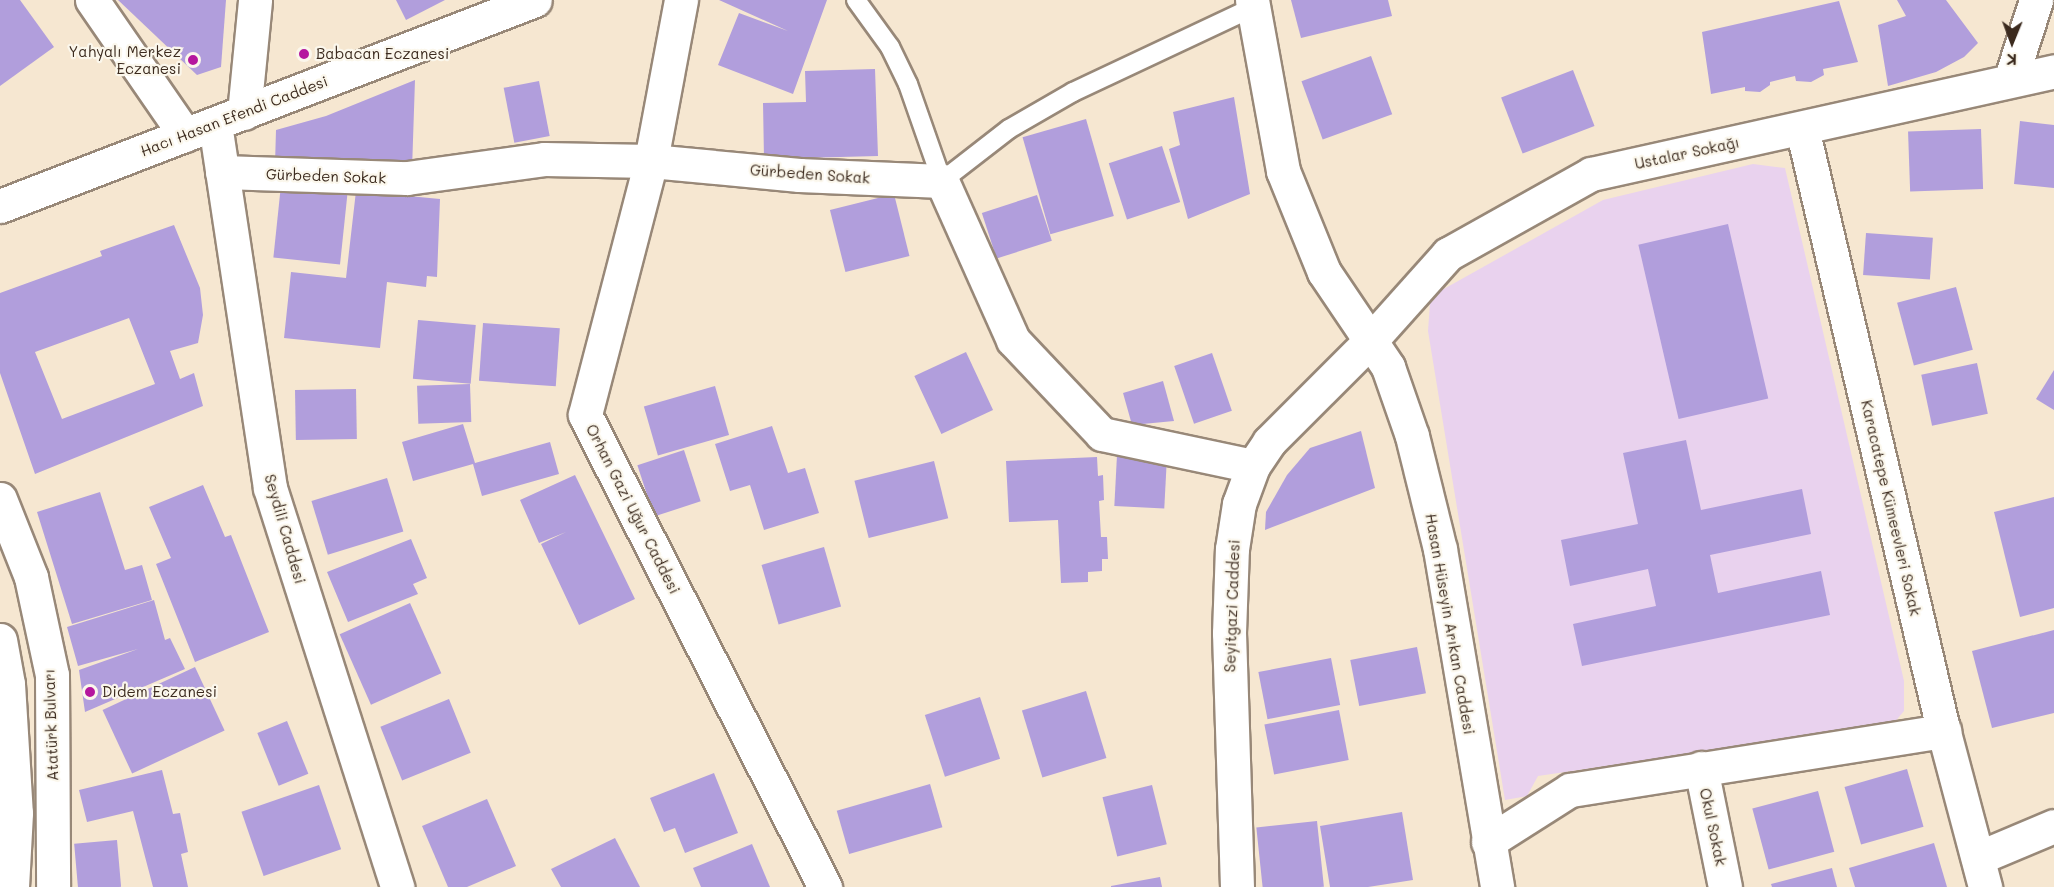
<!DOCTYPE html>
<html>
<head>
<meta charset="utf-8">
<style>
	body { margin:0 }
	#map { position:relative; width:2054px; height:887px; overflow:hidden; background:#f6e7d1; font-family:Mali,sans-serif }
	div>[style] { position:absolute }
	.built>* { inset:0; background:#e9d2ee }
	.building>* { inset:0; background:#b19edc; transform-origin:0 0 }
	.roads { filter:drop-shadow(2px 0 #988878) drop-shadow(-2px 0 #988878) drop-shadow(0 2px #988878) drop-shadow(0 -2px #988878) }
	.lane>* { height:18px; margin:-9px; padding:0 9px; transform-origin:9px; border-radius:9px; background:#fff }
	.street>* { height:33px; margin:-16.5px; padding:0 16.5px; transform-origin:16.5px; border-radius:16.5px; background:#fff }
	.secondary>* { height:33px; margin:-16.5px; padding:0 16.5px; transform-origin:16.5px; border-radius:16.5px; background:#fff }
	.dots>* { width:16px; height:16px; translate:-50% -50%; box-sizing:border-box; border:3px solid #fbf7ec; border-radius:50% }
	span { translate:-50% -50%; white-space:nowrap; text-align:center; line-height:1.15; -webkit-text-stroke:4.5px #fbf7ec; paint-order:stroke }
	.poi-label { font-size:15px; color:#3b2a1e }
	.right { translate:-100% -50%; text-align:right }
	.left { translate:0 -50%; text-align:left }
	.street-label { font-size:15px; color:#3b2a1e }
	.north { position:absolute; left:1982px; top:12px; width:60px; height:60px; -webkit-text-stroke:4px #fbf7ec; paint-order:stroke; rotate:181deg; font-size:16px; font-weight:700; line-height:24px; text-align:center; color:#3b2a1e }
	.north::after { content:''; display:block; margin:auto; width:21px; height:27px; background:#3b2a1e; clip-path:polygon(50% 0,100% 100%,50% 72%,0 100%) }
</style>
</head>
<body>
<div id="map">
	<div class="built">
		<i style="clip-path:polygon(1753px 164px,1785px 168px,1904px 681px,1904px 711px,1893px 724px,1538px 776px,1527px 796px,1505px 800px,1428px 331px,1430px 303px,1442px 290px,1603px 200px)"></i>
	</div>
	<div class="building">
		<i style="clip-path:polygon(0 0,20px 0,54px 47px,0 86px)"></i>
		<i style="clip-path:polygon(118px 0,226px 0,221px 67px,197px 75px)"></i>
		<i style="clip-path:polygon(396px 0,445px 0,406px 20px)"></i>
		<i style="clip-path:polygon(719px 0,827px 0,793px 94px,718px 65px,739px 13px,788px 31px)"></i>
		<i style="clip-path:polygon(1291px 0,1388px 0,1392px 16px,1301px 38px)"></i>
		<i style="clip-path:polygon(1897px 0,1946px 0,1978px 43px,1964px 57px,1936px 72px,1888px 86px,1878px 25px,1906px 16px)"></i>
		<i style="clip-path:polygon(1839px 1px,1858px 62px,1823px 69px,1824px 75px,1811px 82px,1796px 81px,1795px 76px,1770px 82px,1770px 85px,1760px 92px,1745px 91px,1745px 87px,1711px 94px,1702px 32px)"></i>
		<i style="left:1371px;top:56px;width:62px;height:74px;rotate:70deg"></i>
		<i style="clip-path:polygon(875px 69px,878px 156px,764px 159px,763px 103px,806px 102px,805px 71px)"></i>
		<i style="left:1573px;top:70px;width:60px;height:77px;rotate:69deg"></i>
		<i style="clip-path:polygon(415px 80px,412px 170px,275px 164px,276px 130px,326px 116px)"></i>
		<i style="left:539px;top:81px;width:56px;height:36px;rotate:79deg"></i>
		<i style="clip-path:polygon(1234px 97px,1250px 194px,1188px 219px,1169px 149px,1180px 145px,1173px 112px)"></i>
		<i style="left:1086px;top:119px;width:101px;height:66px;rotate:74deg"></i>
		<i style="clip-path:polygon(2020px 121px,2054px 125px,2054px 188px,2014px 184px)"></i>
		<i style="left:1981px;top:129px;width:60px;height:73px;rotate:88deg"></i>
		<i style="left:1162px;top:146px;width:59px;height:56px;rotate:72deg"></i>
		<i style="left:281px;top:185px;width:67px;height:73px;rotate:6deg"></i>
		<i style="clip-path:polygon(356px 191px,440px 199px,437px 277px,427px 276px,426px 287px,387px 282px,380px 348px,284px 338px,291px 272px,346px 278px)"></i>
		<i style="left:894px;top:194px;width:64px;height:66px;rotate:76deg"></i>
		<i style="left:1037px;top:195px;width:48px;height:58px;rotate:72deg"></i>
		<i style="left:1728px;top:224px;width:179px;height:92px;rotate:77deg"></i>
		<i style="clip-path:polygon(evenodd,174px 225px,200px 288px,203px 315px,198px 343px,170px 351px,180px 379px,194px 373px,203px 406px,35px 474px,0 373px,0 293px,102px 256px,100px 251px,174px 225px,129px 318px,155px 384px,62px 419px,35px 352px,129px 318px)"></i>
		<i style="left:1866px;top:233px;width:67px;height:42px;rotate:4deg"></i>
		<i style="left:1956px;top:287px;width:65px;height:61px;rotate:75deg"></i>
		<i style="left:418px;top:320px;width:58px;height:59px;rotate:5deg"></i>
		<i style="left:483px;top:323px;width:77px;height:58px;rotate:4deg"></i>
		<i style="left:966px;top:352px;width:64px;height:57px;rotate:65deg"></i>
		<i style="left:1212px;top:353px;width:61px;height:40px;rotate:71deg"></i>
		<i style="left:1977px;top:363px;width:52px;height:57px;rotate:78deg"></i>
		<i style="clip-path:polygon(2054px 370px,2054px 410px,2036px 399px)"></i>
		<i style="clip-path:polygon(1163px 381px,1174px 421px,1132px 425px,1123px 393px)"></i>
		<i style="left:470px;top:384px;width:38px;height:53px;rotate:88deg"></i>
		<i style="left:715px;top:386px;width:51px;height:74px;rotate:74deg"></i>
		<i style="left:356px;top:389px;width:50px;height:61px;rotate:89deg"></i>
		<i style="clip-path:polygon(463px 424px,475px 463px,550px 442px,559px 474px,482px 496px,473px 464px,413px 481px,402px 442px)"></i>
		<i style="clip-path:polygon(772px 426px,788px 473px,805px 468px,819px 513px,764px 530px,750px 485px,730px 491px,715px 444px)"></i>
		<i style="clip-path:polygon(1361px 431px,1375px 488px,1265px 530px,1266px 512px,1287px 475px,1310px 448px)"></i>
		<i style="clip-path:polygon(1686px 440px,1701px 510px,1802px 489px,1811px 534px,1710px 555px,1718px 593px,1821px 571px,1830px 615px,1582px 666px,1573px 624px,1656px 606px,1648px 569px,1570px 586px,1561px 540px,1638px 524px,1623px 453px)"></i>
		<i style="left:684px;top:450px;width:54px;height:49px;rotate:72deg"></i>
		<i style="left:1117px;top:455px;width:50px;height:51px;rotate:3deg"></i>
		<i style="clip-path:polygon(1097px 457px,1098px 476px,1103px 475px,1104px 500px,1099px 501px,1101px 537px,1107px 537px,1108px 559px,1102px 559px,1102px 571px,1088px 572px,1088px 582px,1061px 583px,1058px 520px,1009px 522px,1006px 461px)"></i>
		<i style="left:934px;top:461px;width:59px;height:82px;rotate:76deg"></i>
		<i style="clip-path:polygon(575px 475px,635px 599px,579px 625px,541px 544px,566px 532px,539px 543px,520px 500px)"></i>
		<i style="left:387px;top:478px;width:56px;height:79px;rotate:73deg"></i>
		<i style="clip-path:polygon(203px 485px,225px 537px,231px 535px,269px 632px,195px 662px,156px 564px,171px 558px,149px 507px)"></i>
		<i style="clip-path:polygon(100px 492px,125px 570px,142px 565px,152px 600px,72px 624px,37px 512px)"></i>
		<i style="clip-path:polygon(2054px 497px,2054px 608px,2020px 617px,1994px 512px)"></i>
		<i style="clip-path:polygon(411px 539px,427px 578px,413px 584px,418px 594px,348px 622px,327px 572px)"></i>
		<i style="left:824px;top:547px;width:62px;height:65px;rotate:74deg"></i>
		<i style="clip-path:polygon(154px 600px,165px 640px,170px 638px,185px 669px,85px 712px,79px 670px,138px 649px,78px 666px,67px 627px)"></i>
		<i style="left:410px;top:603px;width:77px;height:77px;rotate:66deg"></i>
		<i style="clip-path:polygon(2054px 630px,2054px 713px,1992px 728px,1972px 651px)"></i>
		<i style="left:1417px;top:647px;width:47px;height:68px;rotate:79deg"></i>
		<i style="left:1331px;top:658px;width:48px;height:74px;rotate:79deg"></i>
		<i style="left:195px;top:667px;width:70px;height:102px;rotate:65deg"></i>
		<i style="left:1086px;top:691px;width:70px;height:67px;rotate:73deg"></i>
		<i style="left:980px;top:697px;width:65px;height:58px;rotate:72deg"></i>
		<i style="left:449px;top:699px;width:58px;height:74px;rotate:68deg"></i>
		<i style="left:1339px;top:710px;width:51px;height:76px;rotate:79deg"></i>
		<i style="left:287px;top:721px;width:57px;height:32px;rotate:68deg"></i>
		<i style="left:1907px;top:769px;width:60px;height:65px;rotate:74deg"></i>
		<i style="clip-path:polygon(162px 770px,173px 814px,180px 813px,188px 852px,181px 854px,188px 887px,153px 887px,133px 811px,87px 822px,79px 790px)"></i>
		<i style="clip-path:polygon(714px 773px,738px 833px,685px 853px,675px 828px,664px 832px,650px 798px)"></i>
		<i style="left:930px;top:784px;width:45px;height:97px;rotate:74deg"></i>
		<i style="left:319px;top:785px;width:68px;height:82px;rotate:71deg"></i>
		<i style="left:1152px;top:785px;width:61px;height:51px;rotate:76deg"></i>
		<i style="left:1818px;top:791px;width:63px;height:68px;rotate:75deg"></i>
		<i style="clip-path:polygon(487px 799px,516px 866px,467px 887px,448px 887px,422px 826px)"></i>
		<i style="clip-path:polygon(1402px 812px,1413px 880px,1368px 887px,1330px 887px,1320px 826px)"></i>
		<i style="left:1317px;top:821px;width:66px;height:61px;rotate:84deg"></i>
		<i style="clip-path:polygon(615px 838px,640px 887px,561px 887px,551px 869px)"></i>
		<i style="left:117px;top:840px;width:47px;height:43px;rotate:85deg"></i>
		<i style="clip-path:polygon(1934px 843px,1947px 887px,1855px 887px,1849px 868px)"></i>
		<i style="clip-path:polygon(752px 844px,770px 887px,701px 887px,693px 868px)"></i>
		<i style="clip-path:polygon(1832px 868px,1837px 887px,1772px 887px,1771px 884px)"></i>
		<i style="clip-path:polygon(1160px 877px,1162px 887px,1111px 887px,1111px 886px)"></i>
	</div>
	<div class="roads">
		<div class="lane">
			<i style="left:856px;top:0;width:58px;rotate:54.1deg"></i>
			<i style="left:890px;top:47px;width:41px;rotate:64.1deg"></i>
			<i style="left:908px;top:84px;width:103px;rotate:70.7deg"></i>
			<i style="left:942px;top:181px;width:85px;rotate:-37.8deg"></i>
			<i style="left:1009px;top:129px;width:74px;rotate:-30deg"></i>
			<i style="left:1073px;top:92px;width:200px;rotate:-25.2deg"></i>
		</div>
		<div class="street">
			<i style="left:2011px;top:78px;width:82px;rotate:-72.2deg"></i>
			<i style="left:1802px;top:128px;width:613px;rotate:76.8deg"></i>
			<i style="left:1942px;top:725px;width:168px;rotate:75.1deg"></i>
			<i style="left:222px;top:172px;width:185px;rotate:1.9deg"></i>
			<i style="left:407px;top:178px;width:138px;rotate:-7.9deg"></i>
			<i style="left:544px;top:159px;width:107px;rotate:1.1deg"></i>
			<i style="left:651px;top:161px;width:149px;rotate:5.4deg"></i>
			<i style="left:799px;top:175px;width:143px;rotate:2.4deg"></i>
			<i style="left:942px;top:181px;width:174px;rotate:65.9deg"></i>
			<i style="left:1013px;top:340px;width:129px;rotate:46.6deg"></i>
			<i style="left:1102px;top:434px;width:154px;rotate:12deg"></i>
			<i style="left:1372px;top:339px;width:114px;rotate:-48.2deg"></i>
			<i style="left:1448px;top:254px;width:164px;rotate:-29.2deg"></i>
			<i style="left:1591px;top:174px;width:474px;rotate:-12.5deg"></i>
			<i style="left:1701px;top:768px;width:121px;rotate:78.6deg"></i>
			<i style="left:1488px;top:842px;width:97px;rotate:-32.4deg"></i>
			<i style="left:1570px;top:790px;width:379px;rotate:-9deg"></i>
			<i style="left:1978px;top:858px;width:82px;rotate:-22.8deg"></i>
		</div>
		<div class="secondary">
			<i style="left:92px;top:0;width:164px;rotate:55.4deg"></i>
			<i style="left:681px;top:0;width:164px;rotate:100.6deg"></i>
			<i style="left:651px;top:161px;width:262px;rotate:104.6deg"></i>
			<i style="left:585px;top:415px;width:530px;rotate:63.05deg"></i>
			<i style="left:1252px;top:0;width:174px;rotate:79.7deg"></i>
			<i style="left:1283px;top:171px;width:109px;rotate:67.9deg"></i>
			<i style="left:1324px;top:272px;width:115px;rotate:56deg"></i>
			<i style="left:1388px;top:367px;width:73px;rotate:70.8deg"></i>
			<i style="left:1412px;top:436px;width:116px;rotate:76.1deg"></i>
			<i style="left:1440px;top:549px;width:343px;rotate:80.4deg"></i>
			<i style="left:244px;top:113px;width:114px;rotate:-84.4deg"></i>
			<i style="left:215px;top:124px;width:368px;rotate:81.4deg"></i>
			<i style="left:270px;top:488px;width:419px;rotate:72.3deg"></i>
			<i style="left:0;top:206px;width:573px;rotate:-21.06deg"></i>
			<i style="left:0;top:499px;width:84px;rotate:68.3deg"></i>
			<i style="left:31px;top:577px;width:100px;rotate:77.9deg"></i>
			<i style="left:52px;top:675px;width:212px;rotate:89.7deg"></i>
			<i style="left:0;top:640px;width:45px;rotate:79.7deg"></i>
			<i style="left:8px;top:684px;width:129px;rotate:86.5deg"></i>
			<i style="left:16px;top:813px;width:74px;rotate:93.1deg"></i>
			<i style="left:1237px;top:887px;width:254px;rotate:-91.8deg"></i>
			<i style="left:1229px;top:633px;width:84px;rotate:-88deg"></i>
			<i style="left:1232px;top:549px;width:46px;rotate:-81.2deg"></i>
			<i style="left:1239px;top:504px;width:40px;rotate:-69.8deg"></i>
			<i style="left:1253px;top:466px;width:29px;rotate:-56deg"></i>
			<i style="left:1269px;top:442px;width:146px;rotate:-45deg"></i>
		</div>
	</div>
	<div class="dots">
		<i style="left:304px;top:54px;background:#b5179e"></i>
		<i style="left:193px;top:60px;background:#b5179e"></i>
		<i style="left:90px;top:692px;background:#b5179e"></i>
	</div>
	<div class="poi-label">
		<span class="right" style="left:181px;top:60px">Yahyalı Merkez<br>Eczanesi</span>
		<span class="left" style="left:316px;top:54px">Babacan Eczanesi</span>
		<span class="left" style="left:102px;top:692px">Didem Eczanesi</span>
	</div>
	<div class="street-label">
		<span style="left:234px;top:116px;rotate:-21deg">Hacı Hasan Efendi Caddesi</span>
		<span style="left:1687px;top:153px;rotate:-12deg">Ustalar Sokağı</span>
		<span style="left:810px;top:174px;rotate:4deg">Gürbeden Sokak</span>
		<span style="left:326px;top:176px;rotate:2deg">Gürbeden Sokak</span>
		<span style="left:1891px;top:508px;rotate:77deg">Karacatepe Kümeevleri Sokak</span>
		<span style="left:633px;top:509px;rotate:63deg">Orhan Gazi Uğur Caddesi</span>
		<span style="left:285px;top:529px;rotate:74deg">Seydili Caddesi</span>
		<span style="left:1232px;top:606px;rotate:-88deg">Seyitgazi Caddesi</span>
		<span style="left:1450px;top:624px;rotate:80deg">Hasan Hüseyin Arıkan Caddesi</span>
		<span style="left:51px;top:725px;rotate:-92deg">Atatürk Bulvarı</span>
		<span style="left:1713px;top:827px;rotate:78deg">Okul Sokak</span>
	</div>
	<div class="north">K</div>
</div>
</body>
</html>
